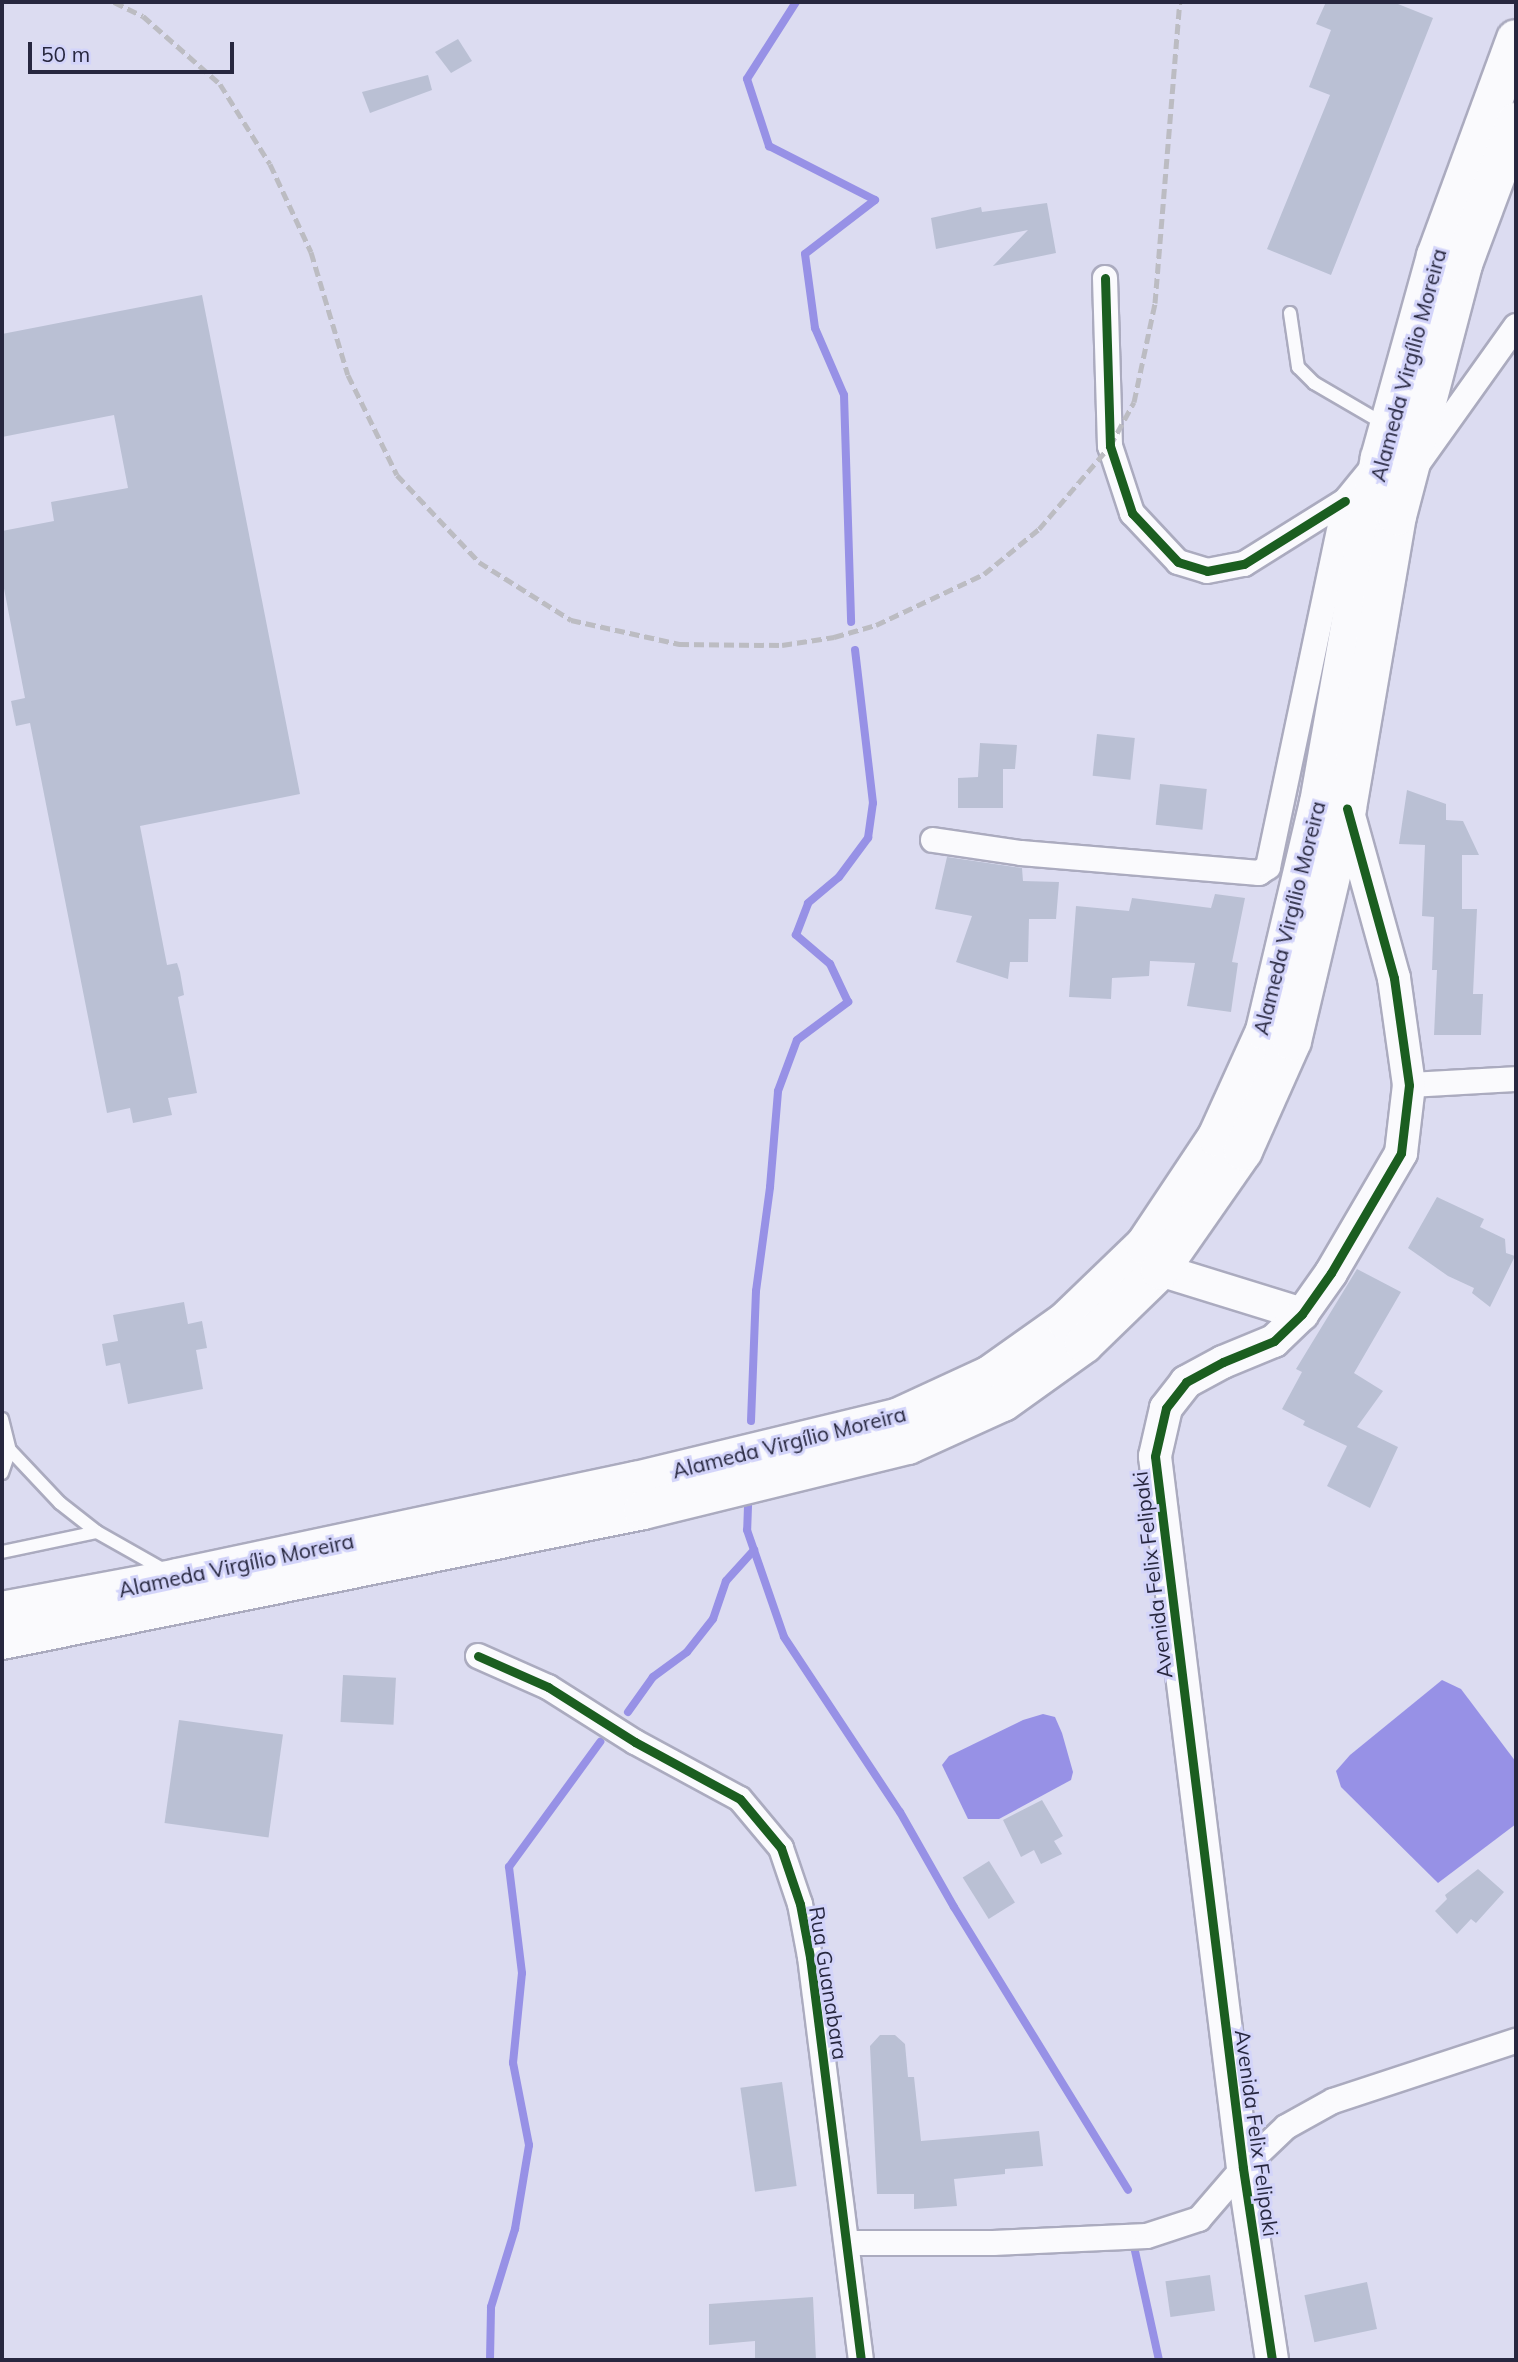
<!DOCTYPE html>
<html>
<head>
<meta charset="utf-8">
<style>
	body { margin:0 }
	#map { position:relative; width:1518px; height:2362px; overflow:hidden; background:#dcdcf1; font-family:Mulish,sans-serif }
	div>[style] { position:absolute }
	.water>* { inset:0; background:#9791e6 }
	.stream>* { height:8px; margin:-4px; padding:0 4px; transform-origin:4px; border-radius:4px; background:#9791e6 }
	.building>* { inset:0; background:#bac0d4; transform-origin:0 0 }
	.roads { filter:drop-shadow(2px 0 #ababbf) drop-shadow(-2px 0 #ababbf) drop-shadow(0 2px #ababbf) drop-shadow(0 -2px #ababbf) }
	.service>* { height:12px; margin:-6px; padding:0 6px; transform-origin:6px; border-radius:6px; background:#fafafd }
	.minor>* { height:24px; margin:-12px; padding:0 12px; transform-origin:12px; border-radius:12px; background:#fafafd }
	.tertiary>* { height:32px; margin:-16px; padding:0 16px; transform-origin:16px; border-radius:16px; background:#fafafd }
	.trunk>* { height:38px; margin:-19px; padding:0 19px; transform-origin:19px; border-radius:19px; background:#fafafd }
	.rail>* { height:5px; margin-top:-2.5px; transform-origin:0; background:repeating-linear-gradient(90deg,#bcbcc2 0 10px,transparent 0 15px) }
	.cycleway>* { height:9px; margin:-4.5px; padding:0 4.5px; transform-origin:4.5px; border-radius:4.5px; background:#1b5e20 }
	span { translate:-50% -50%; white-space:nowrap; text-align:center; line-height:1.15; -webkit-text-stroke:6px #d3d4fa; paint-order:stroke }
	.street-label { font-size:21px; color:#27273f }
	.frame { position:absolute; inset:0; border:4px solid #27273f; pointer-events:none }
	.scale { position:absolute; left:28px; top:42px; width:206px; height:32px; box-sizing:border-box; border:4px solid #27273f; border-top:0; padding-left:9px; font-size:21px; line-height:24px; white-space:nowrap; color:#27273f; -webkit-text-stroke:5px #d3d4fa; paint-order:stroke }
</style>
</head>
<body>
<div id="map">
	<div class="water">
		<i style="clip-path:polygon(1442px 1680px,1461px 1689px,1516px 1762px,1516px 1824px,1438px 1883px,1341px 1787px,1336px 1771px,1350px 1755px)"></i>
		<i style="clip-path:polygon(1043px 1714px,1055px 1717px,1062px 1733px,1073px 1772px,1071px 1780px,999px 1819px,968px 1819px,942px 1765px,949px 1756px,1023px 1720px)"></i>
	</div>
	<div class="stream">
		<i style="left:796px;top:2px;width:91px;rotate:122.5deg"></i>
		<i style="left:747px;top:79px;width:71px;rotate:71.8deg"></i>
		<i style="left:769px;top:146px;width:119px;rotate:27deg"></i>
		<i style="left:875px;top:200px;width:88px;rotate:142.4deg"></i>
		<i style="left:805px;top:254px;width:75px;rotate:82.3deg"></i>
		<i style="left:815px;top:328px;width:73px;rotate:66.6deg"></i>
		<i style="left:844px;top:395px;width:227px;rotate:88.2deg"></i>
		<i style="left:751px;top:1421px;width:130px;rotate:-87.8deg"></i>
		<i style="left:756px;top:1291px;width:105px;rotate:-82.3deg"></i>
		<i style="left:770px;top:1187px;width:96px;rotate:-85.2deg"></i>
		<i style="left:778px;top:1091px;width:54px;rotate:-69.6deg"></i>
		<i style="left:797px;top:1040px;width:64px;rotate:-36.7deg"></i>
		<i style="left:848px;top:1002px;width:42px;rotate:-115.3deg"></i>
		<i style="left:830px;top:964px;width:45px;rotate:-139.5deg"></i>
		<i style="left:796px;top:935px;width:34px;rotate:-69deg"></i>
		<i style="left:808px;top:903px;width:40px;rotate:-40deg"></i>
		<i style="left:839px;top:877px;width:49px;rotate:-53.4deg"></i>
		<i style="left:868px;top:838px;width:35px;rotate:-82deg"></i>
		<i style="left:873px;top:803px;width:154px;rotate:-96.7deg"></i>
		<i style="left:748px;top:1506px;width:24px;rotate:92deg"></i>
		<i style="left:747px;top:1530px;width:113px;rotate:70.9deg"></i>
		<i style="left:784px;top:1637px;width:210px;rotate:56.5deg"></i>
		<i style="left:900px;top:1812px;width:109px;rotate:60.4deg"></i>
		<i style="left:954px;top:1907px;width:332px;rotate:58.4deg"></i>
		<i style="left:628px;top:1712px;width:43px;rotate:-54.5deg"></i>
		<i style="left:653px;top:1677px;width:42px;rotate:-36.3deg"></i>
		<i style="left:687px;top:1652px;width:42px;rotate:-51.8deg"></i>
		<i style="left:713px;top:1619px;width:40px;rotate:-71.1deg"></i>
		<i style="left:726px;top:1581px;width:42px;rotate:-47.9deg"></i>
		<i style="left:1135px;top:2251px;width:112px;rotate:77.6deg"></i>
		<i style="left:490px;top:2360px;width:53px;rotate:-88.9deg"></i>
		<i style="left:491px;top:2307px;width:82px;rotate:-72.9deg"></i>
		<i style="left:515px;top:2229px;width:85px;rotate:-80.5deg"></i>
		<i style="left:529px;top:2145px;width:84px;rotate:-101deg"></i>
		<i style="left:513px;top:2063px;width:90px;rotate:-84.3deg"></i>
		<i style="left:522px;top:1973px;width:107px;rotate:-97deg"></i>
		<i style="left:509px;top:1867px;width:155px;rotate:-53.9deg"></i>
	</div>
	<div class="building">
		<i style="clip-path:polygon(1326px 2px,1393px 2px,1433px 18px,1331px 275px,1267px 249px,1330px 95px,1309px 87px,1331px 30px,1316px 24px)"></i>
		<i style="clip-path:polygon(458px 39px,472px 61px,451px 73px,435px 52px)"></i>
		<i style="clip-path:polygon(428px 75px,432px 90px,370px 113px,362px 92px)"></i>
		<i style="clip-path:polygon(1047px 203px,1056px 253px,993px 266px,1028px 230px,936px 249px,931px 218px,981px 207px,982px 212px)"></i>
		<i style="clip-path:polygon(202px 295px,300px 794px,140px 826px,167px 965px,177px 963px,180px 972px,184px 995px,178px 997px,197px 1093px,168px 1098px,172px 1115px,133px 1123px,130px 1108px,107px 1113px,30px 723px,16px 726px,11px 701px,25px 698px,2px 578px,2px 531px,54px 521px,51px 502px,128px 488px,114px 415px,2px 437px,2px 334px)"></i>
		<i style="left:1097px;top:734px;width:38px;height:42px;rotate:6deg"></i>
		<i style="clip-path:polygon(980px 743px,1017px 745px,1015px 769px,1003px 769px,1003px 808px,958px 808px,958px 778px,978px 777px)"></i>
		<i style="left:1160px;top:784px;width:47px;height:41px;rotate:6deg"></i>
		<i style="clip-path:polygon(1407px 790px,1446px 804px,1446px 820px,1463px 821px,1479px 855px,1462px 855px,1462px 909px,1477px 909px,1473px 994px,1483px 994px,1481px 1035px,1434px 1035px,1437px 970px,1432px 970px,1434px 917px,1422px 916px,1425px 845px,1399px 844px)"></i>
		<i style="clip-path:polygon(947px 857px,1022px 868px,1023px 881px,1059px 882px,1056px 919px,1029px 919px,1028px 962px,1010px 962px,1008px 979px,956px 962px,972px 916px,935px 909px)"></i>
		<i style="clip-path:polygon(1215px 894px,1245px 898px,1232px 962px,1238px 963px,1231px 1012px,1187px 1006px,1195px 963px,1150px 961px,1149px 976px,1112px 978px,1111px 999px,1069px 997px,1076px 906px,1129px 911px,1132px 898px,1211px 908px)"></i>
		<i style="clip-path:polygon(1437px 1197px,1484px 1219px,1480px 1227px,1505px 1239px,1506px 1253px,1515px 1256px,1490px 1307px,1472px 1293px,1474px 1288px,1448px 1276px,1408px 1248px)"></i>
		<i style="clip-path:polygon(1357px 1269px,1401px 1292px,1354px 1373px,1383px 1391px,1357px 1427px,1398px 1447px,1370px 1508px,1327px 1486px,1347px 1446px,1303px 1425px,1305px 1421px,1282px 1409px,1302px 1372px,1296px 1369px)"></i>
		<i style="clip-path:polygon(184px 1302px,188px 1324px,202px 1321px,207px 1348px,196px 1350px,203px 1389px,128px 1404px,120px 1363px,106px 1366px,102px 1344px,118px 1341px,113px 1315px)"></i>
		<i style="left:343px;top:1675px;width:53px;height:47px;rotate:3deg"></i>
		<i style="left:179px;top:1720px;width:105px;height:104px;rotate:8deg"></i>
		<i style="clip-path:polygon(1042px 1800px,1063px 1836px,1054px 1841px,1062px 1854px,1041px 1864px,1034px 1850px,1021px 1857px,1003px 1820px)"></i>
		<i style="left:989px;top:1861px;width:49px;height:31px;rotate:58deg"></i>
		<i style="clip-path:polygon(1478px 1869px,1504px 1892px,1476px 1923px,1471px 1919px,1457px 1934px,1435px 1911px,1447px 1899px,1445px 1895px)"></i>
		<i style="clip-path:polygon(880px 2035px,895px 2035px,905px 2044px,908px 2077px,914px 2077px,921px 2141px,1039px 2131px,1043px 2166px,1005px 2169px,1005px 2174px,954px 2179px,957px 2206px,914px 2209px,914px 2194px,877px 2194px,870px 2046px)"></i>
		<i style="left:782px;top:2082px;width:105px;height:42px;rotate:82deg"></i>
		<i style="left:1210px;top:2275px;width:36px;height:45px;rotate:82deg"></i>
		<i style="left:1367px;top:2282px;width:48px;height:64px;rotate:78deg"></i>
		<i style="clip-path:polygon(813px 2297px,816px 2360px,755px 2359px,755px 2341px,709px 2345px,709px 2304px)"></i>
	</div>
	<div class="roads">
		<div class="service">
			<i style="left:1290px;top:313px;width:55px;rotate:81.6deg"></i>
			<i style="left:1298px;top:367px;width:23px;rotate:45deg"></i>
			<i style="left:1314px;top:383px;width:83px;rotate:30.3deg"></i>
			<i style="left:2px;top:1419px;width:32px;rotate:76deg"></i>
			<i style="left:10px;top:1450px;width:73px;rotate:46.7deg"></i>
			<i style="left:60px;top:1503px;width:47px;rotate:38.1deg"></i>
			<i style="left:97px;top:1532px;width:79px;rotate:29.5deg"></i>
			<i style="left:2px;top:1473px;width:24px;rotate:-71deg"></i>
			<i style="left:2px;top:1552px;width:97px;rotate:-11.9deg"></i>
		</div>
		<div class="minor">
			<i style="left:1105px;top:278px;width:168px;rotate:88.3deg"></i>
			<i style="left:1110px;top:446px;width:71px;rotate:71.8deg"></i>
			<i style="left:1132px;top:513px;width:67px;rotate:46.8deg"></i>
			<i style="left:1178px;top:562px;width:30px;rotate:17deg"></i>
			<i style="left:1207px;top:571px;width:38px;rotate:-11deg"></i>
			<i style="left:1244px;top:564px;width:119px;rotate:-32deg"></i>
			<i style="left:1419px;top:462px;width:167px;rotate:-54.5deg"></i>
			<i style="left:933px;top:840px;width:89px;rotate:8.4deg"></i>
			<i style="left:1021px;top:853px;width:239px;rotate:4.8deg"></i>
			<i style="left:1259px;top:873px;width:11px;rotate:-34deg"></i>
			<i style="left:1268px;top:867px;width:374px;rotate:-78.1deg"></i>
			<i style="left:1345px;top:501px;width:49px;rotate:-50.8deg"></i>
			<i style="left:1409px;top:1085px;width:107px;rotate:-3.2deg"></i>
			<i style="left:478px;top:1656px;width:77px;rotate:23.9deg"></i>
			<i style="left:548px;top:1687px;width:103px;rotate:32.3deg"></i>
			<i style="left:635px;top:1742px;width:119px;rotate:28.5deg"></i>
			<i style="left:740px;top:1799px;width:64px;rotate:50.1deg"></i>
			<i style="left:781px;top:1848px;width:59px;rotate:71.3deg"></i>
			<i style="left:800px;top:1904px;width:54px;rotate:79.3deg"></i>
			<i style="left:810px;top:1957px;width:406px;rotate:82.8deg"></i>
			<i style="left:848px;top:2243px;width:145px"></i>
			<i style="left:993px;top:2243px;width:154px;rotate:-2.6deg"></i>
			<i style="left:1147px;top:2236px;width:55px;rotate:-18.1deg"></i>
			<i style="left:1199px;top:2219px;width:67px;rotate:-49.2deg"></i>
			<i style="left:1243px;top:2168px;width:59px;rotate:-43.6deg"></i>
			<i style="left:1286px;top:2127px;width:54px;rotate:-29deg"></i>
			<i style="left:1333px;top:2101px;width:193px;rotate:-18.2deg"></i>
		</div>
		<div class="tertiary">
			<i style="left:1160px;top:1270px;width:149px;rotate:17.2deg"></i>
			<i style="left:1272px;top:2360px;width:194px;rotate:-98.6deg"></i>
			<i style="left:1243px;top:2168px;width:717px;rotate:-97.05deg"></i>
			<i style="left:1155px;top:1456px;width:49px;rotate:-77.1deg"></i>
			<i style="left:1166px;top:1408px;width:33px;rotate:-52deg"></i>
			<i style="left:1186px;top:1382px;width:42px;rotate:-28.4deg"></i>
			<i style="left:1223px;top:1362px;width:55px;rotate:-22.4deg"></i>
			<i style="left:1274px;top:1341px;width:39px;rotate:-44deg"></i>
			<i style="left:1302px;top:1314px;width:50px;rotate:-54.7deg"></i>
			<i style="left:1331px;top:1273px;width:139px;rotate:-59.7deg"></i>
			<i style="left:1401px;top:1153px;width:68px;rotate:-83.3deg"></i>
			<i style="left:1409px;top:1085px;width:108px;rotate:-98deg"></i>
			<i style="left:1394px;top:978px;width:176px;rotate:-105.5deg"></i>
		</div>
		<div class="trunk">
			<i style="left:2px;top:1611px;width:179px;rotate:-10.6deg"></i>
			<i style="left:178px;top:1578px;width:468px;rotate:-12deg"></i>
			<i style="left:636px;top:1481px;width:268px;rotate:-13.6deg"></i>
			<i style="left:897px;top:1418px;width:102px;rotate:-24.8deg"></i>
			<i style="left:990px;top:1375px;width:93px;rotate:-35.4deg"></i>
			<i style="left:1066px;top:1321px;width:110px;rotate:-43.9deg"></i>
			<i style="left:1145px;top:1245px;width:130px;rotate:-56.3deg"></i>
			<i style="left:1217px;top:1137px;width:116px;rotate:-65.6deg"></i>
			<i style="left:1265px;top:1031px;width:234px;rotate:-76.7deg"></i>
			<i style="left:1319px;top:803px;width:350px;rotate:-80deg"></i>
			<i style="left:1380px;top:458px;width:210px;rotate:-74.5deg"></i>
			<i style="left:1436px;top:256px;width:231px;rotate:-69.8deg"></i>
			<i style="left:2px;top:1640px;width:654px;rotate:-11.46deg"></i>
			<i style="left:643px;top:1510px;width:273px;rotate:-13.8deg"></i>
			<i style="left:908px;top:1445px;width:104px;rotate:-24.4deg"></i>
			<i style="left:1003px;top:1402px;width:100px;rotate:-35.6deg"></i>
			<i style="left:1084px;top:1344px;width:106px;rotate:-44.2deg"></i>
			<i style="left:1160px;top:1270px;width:145px;rotate:-55.1deg"></i>
			<i style="left:1243px;top:1151px;width:120px;rotate:-66deg"></i>
			<i style="left:1292px;top:1041px;width:239px;rotate:-76.7deg"></i>
			<i style="left:1347px;top:808px;width:296px;rotate:-80.3deg"></i>
			<i style="left:1397px;top:516px;width:260px;rotate:-75.3deg"></i>
			<i style="left:1463px;top:264px;width:152px;rotate:-69.5deg"></i>
		</div>
	</div>
	<div class="rail">
		<i style="left:114px;top:2px;width:32px;rotate:26deg"></i>
		<i style="left:143px;top:16px;width:103px;rotate:41.4deg"></i>
		<i style="left:220px;top:84px;width:94px;rotate:58deg"></i>
		<i style="left:270px;top:164px;width:97px;rotate:65deg"></i>
		<i style="left:311px;top:252px;width:128px;rotate:73.3deg"></i>
		<i style="left:348px;top:375px;width:111px;rotate:63.9deg"></i>
		<i style="left:397px;top:475px;width:120px;rotate:46.7deg"></i>
		<i style="left:479px;top:562px;width:109px;rotate:32.2deg"></i>
		<i style="left:571px;top:620px;width:111px;rotate:12.5deg"></i>
		<i style="left:679px;top:644px;width:103px;rotate:0.6deg"></i>
		<i style="left:782px;top:645px;width:53px;rotate:-8.7deg"></i>
		<i style="left:834px;top:637px;width:44px;rotate:-15.9deg"></i>
		<i style="left:876px;top:625px;width:119px;rotate:-25.3deg"></i>
		<i style="left:984px;top:574px;width:71px;rotate:-39.3deg"></i>
		<i style="left:1039px;top:529px;width:109px;rotate:-49.5deg"></i>
		<i style="left:1110px;top:446px;width:50px;rotate:-61.4deg"></i>
		<i style="left:1134px;top:402px;width:101px;rotate:-78deg"></i>
		<i style="left:1155px;top:303px;width:302px;rotate:-85.3deg"></i>
	</div>
	<div class="cycleway">
		<i style="left:1105px;top:278px;width:168px;rotate:88.3deg"></i>
		<i style="left:1110px;top:446px;width:71px;rotate:71.8deg"></i>
		<i style="left:1132px;top:513px;width:67px;rotate:46.8deg"></i>
		<i style="left:1178px;top:562px;width:30px;rotate:17deg"></i>
		<i style="left:1207px;top:571px;width:38px;rotate:-11deg"></i>
		<i style="left:1244px;top:564px;width:119px;rotate:-32deg"></i>
		<i style="left:478px;top:1656px;width:77px;rotate:23.9deg"></i>
		<i style="left:548px;top:1687px;width:103px;rotate:32.3deg"></i>
		<i style="left:635px;top:1742px;width:119px;rotate:28.5deg"></i>
		<i style="left:740px;top:1799px;width:64px;rotate:50.1deg"></i>
		<i style="left:781px;top:1848px;width:59px;rotate:71.3deg"></i>
		<i style="left:800px;top:1904px;width:54px;rotate:79.3deg"></i>
		<i style="left:810px;top:1957px;width:406px;rotate:82.8deg"></i>
		<i style="left:1272px;top:2360px;width:194px;rotate:-98.6deg"></i>
		<i style="left:1243px;top:2168px;width:717px;rotate:-97.05deg"></i>
		<i style="left:1155px;top:1456px;width:49px;rotate:-77.1deg"></i>
		<i style="left:1166px;top:1408px;width:33px;rotate:-52deg"></i>
		<i style="left:1186px;top:1382px;width:42px;rotate:-28.4deg"></i>
		<i style="left:1223px;top:1362px;width:55px;rotate:-22.4deg"></i>
		<i style="left:1274px;top:1341px;width:39px;rotate:-44deg"></i>
		<i style="left:1302px;top:1314px;width:50px;rotate:-54.7deg"></i>
		<i style="left:1331px;top:1273px;width:139px;rotate:-59.7deg"></i>
		<i style="left:1401px;top:1153px;width:68px;rotate:-83.3deg"></i>
		<i style="left:1409px;top:1085px;width:108px;rotate:-98deg"></i>
		<i style="left:1394px;top:978px;width:176px;rotate:-105.5deg"></i>
	</div>
	<div class="street-label">
		<span style="left:1408px;top:365px;rotate:-75deg">Alameda Virgílio Moreira</span>
		<span style="left:1289px;top:918px;rotate:-76deg">Alameda Virgílio Moreira</span>
		<span style="left:789px;top:1442px;rotate:-14deg">Alameda Virgílio Moreira</span>
		<span style="left:236px;top:1565px;rotate:-12deg">Alameda Virgílio Moreira</span>
		<span style="left:1152px;top:1575px;rotate:-97deg">Avenida Felix Felipaki</span>
		<span style="left:829px;top:1983px;rotate:81deg">Rua Guanabara</span>
		<span style="left:1257px;top:2133px;rotate:82deg">Avenida Felix Felipaki</span>
	</div>
	<div class="frame"></div>
	<div class="scale">50 m</div>
</div>
</body>
</html>
